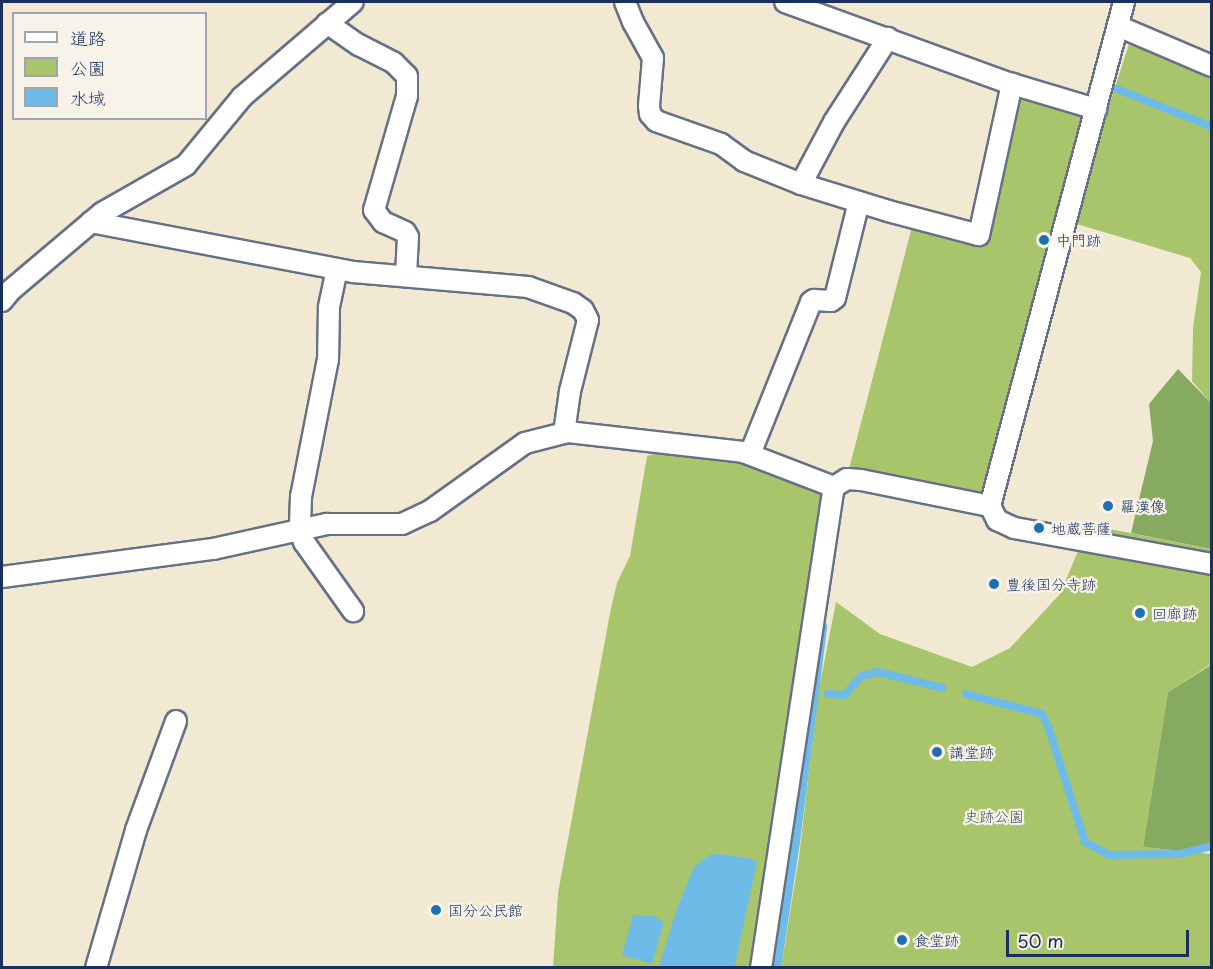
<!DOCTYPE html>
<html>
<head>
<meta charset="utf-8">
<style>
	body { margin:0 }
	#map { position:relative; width:1213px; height:969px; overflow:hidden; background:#f1e9d2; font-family:"Playpen Sans","Klee One",sans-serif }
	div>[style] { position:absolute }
	.green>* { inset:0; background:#a9c56b }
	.forest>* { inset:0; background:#86aa5f }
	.water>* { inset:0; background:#6fbbe8 }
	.stream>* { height:8px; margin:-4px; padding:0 4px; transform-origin:4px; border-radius:4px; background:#6fbbe8 }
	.roads { filter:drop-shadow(2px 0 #667087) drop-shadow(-2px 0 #667087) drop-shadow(0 2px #667087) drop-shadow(0 -2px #667087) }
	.street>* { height:20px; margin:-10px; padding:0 10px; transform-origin:10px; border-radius:10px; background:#fff }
	.dots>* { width:16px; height:16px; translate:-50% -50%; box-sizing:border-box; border:3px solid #f7f3e8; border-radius:50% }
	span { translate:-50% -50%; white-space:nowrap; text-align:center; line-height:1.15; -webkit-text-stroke:4.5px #f7f3e8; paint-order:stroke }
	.poi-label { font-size:15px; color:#1b2f5e }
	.left { translate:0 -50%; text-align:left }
	.park-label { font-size:15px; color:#3e5461 }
	.frame { position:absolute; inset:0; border:3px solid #1b2f5e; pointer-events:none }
	.legend { position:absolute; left:12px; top:12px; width:195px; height:108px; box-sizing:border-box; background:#f7f3e8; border:2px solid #9fa5b1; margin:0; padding:8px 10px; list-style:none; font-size:18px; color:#1b2f5e }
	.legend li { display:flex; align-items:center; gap:12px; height:30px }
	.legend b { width:30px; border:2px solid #9fa5b1 }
	.scale { position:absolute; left:1006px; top:930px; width:183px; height:27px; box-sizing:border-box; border:3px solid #1b2f5e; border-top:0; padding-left:8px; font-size:18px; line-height:21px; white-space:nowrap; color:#1b2f5e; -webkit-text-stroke:4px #f7f3e8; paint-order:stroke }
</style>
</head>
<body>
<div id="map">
	<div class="green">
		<i style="clip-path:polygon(1138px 40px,1211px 71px,1211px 403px,1192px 381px,1193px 328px,1201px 272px,1190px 258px,1077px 224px,1107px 112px,1129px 44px)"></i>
		<i style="clip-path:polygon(1015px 89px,1088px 112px,988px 490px,982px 496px,849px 469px,913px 223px,984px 239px)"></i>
		<i style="clip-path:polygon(673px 449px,746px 463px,822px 492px,818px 537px,756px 967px,553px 968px,558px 893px,611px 608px,617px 583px,630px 556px,647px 456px)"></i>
		<i style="clip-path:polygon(1089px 525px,1211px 549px,1211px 664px,1168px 692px,1143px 847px,1211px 854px,1211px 967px,781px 968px,799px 857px,818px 694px,836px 602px,880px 634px,972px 667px,1010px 648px,1060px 594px)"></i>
	</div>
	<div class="forest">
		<i style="clip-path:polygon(1178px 369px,1211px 403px,1211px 549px,1131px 533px,1153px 441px,1149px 404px)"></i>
		<i style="clip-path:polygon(1211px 665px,1211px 848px,1200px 853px,1143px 847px,1168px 692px)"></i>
	</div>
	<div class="water">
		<i style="clip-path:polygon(718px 854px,749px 858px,757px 862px,735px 965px,734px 968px,659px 967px,676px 911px,694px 867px,709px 855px)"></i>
		<i style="clip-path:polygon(633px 915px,653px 916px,664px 922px,652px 964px,622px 955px)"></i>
	</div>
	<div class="stream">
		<i style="left:1117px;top:89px;width:102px;rotate:21.8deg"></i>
		<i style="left:828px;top:694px;width:17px;rotate:3deg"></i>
		<i style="left:845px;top:695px;width:25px;rotate:-50deg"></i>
		<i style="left:861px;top:676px;width:17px;rotate:-13deg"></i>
		<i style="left:878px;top:672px;width:66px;rotate:14deg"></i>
		<i style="left:966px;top:694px;width:79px;rotate:14.7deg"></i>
		<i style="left:1042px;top:714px;width:13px;rotate:63deg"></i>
		<i style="left:1048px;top:726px;width:122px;rotate:72.3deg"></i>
		<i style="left:1085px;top:842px;width:27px;rotate:28deg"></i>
		<i style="left:1109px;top:855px;width:71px;rotate:-0.8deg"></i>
		<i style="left:1180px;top:854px;width:33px;rotate:-14deg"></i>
		<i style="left:777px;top:968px;width:127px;rotate:-81.4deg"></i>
		<i style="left:796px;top:842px;width:217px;rotate:-82.8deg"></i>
	</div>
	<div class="roads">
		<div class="street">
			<i style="left:625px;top:2px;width:22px;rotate:68deg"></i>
			<i style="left:633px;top:22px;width:41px;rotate:60.9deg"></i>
			<i style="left:653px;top:58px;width:48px;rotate:94.8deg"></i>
			<i style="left:649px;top:106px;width:8px;rotate:83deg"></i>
			<i style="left:650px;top:114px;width:9px;rotate:49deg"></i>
			<i style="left:656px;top:121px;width:69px;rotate:19.5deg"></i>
			<i style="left:721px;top:144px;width:29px;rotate:36deg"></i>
			<i style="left:744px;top:161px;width:61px;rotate:22deg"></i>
			<i style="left:801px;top:184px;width:91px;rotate:17.2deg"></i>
			<i style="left:888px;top:211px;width:94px;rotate:14.8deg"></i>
			<i style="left:979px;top:235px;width:155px;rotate:-77.7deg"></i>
			<i style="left:785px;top:2px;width:241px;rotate:19.9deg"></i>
			<i style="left:1012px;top:84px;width:88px;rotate:16.6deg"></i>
			<i style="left:327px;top:23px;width:39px;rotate:35deg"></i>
			<i style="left:359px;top:45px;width:39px;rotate:27deg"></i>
			<i style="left:394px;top:63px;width:18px;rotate:45deg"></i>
			<i style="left:407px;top:76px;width:20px;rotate:90deg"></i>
			<i style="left:407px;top:96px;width:119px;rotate:106.1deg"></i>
			<i style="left:374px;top:210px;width:15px;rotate:53deg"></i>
			<i style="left:383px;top:222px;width:24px;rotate:24deg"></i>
			<i style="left:405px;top:232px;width:6px;rotate:59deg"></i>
			<i style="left:408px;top:237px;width:39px;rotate:93deg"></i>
			<i style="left:1118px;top:26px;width:102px;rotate:23.1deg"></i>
			<i style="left:801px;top:184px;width:70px;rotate:-62deg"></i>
			<i style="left:834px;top:122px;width:100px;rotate:-57.3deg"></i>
			<i style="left:91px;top:222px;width:267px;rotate:10.8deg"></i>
			<i style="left:353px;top:272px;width:176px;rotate:4.9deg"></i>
			<i style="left:528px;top:287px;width:48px;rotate:19.6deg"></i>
			<i style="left:573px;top:303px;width:12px;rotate:35deg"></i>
			<i style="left:583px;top:310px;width:11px;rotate:63deg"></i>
			<i style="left:588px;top:320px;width:73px;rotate:104.2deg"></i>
			<i style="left:570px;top:391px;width:42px;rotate:98.1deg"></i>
			<i style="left:337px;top:269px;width:40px;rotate:102deg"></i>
			<i style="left:329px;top:308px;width:51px;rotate:91.1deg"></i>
			<i style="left:328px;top:359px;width:140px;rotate:101.1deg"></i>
			<i style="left:301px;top:496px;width:33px;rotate:92deg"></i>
			<i style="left:300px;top:529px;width:14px;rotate:73deg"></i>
			<i style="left:304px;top:542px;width:85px;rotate:54.6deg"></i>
			<i style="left:2px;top:301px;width:14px;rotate:-51deg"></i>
			<i style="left:11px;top:290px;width:119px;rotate:-40.2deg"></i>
			<i style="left:102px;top:213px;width:97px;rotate:-29.7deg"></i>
			<i style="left:186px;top:165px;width:88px;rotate:-50.5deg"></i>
			<i style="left:242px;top:97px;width:146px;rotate:-40.6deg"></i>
			<i style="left:750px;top:454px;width:164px;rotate:-68.1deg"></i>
			<i style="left:811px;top:302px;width:4px;rotate:-34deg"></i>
			<i style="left:814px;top:300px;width:17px;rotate:3deg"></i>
			<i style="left:831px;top:301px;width:5px;rotate:-37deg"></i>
			<i style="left:835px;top:298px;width:99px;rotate:-76deg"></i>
			<i style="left:834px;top:487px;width:15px;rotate:-32deg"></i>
			<i style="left:847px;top:479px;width:14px;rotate:4deg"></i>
			<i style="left:861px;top:480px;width:132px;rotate:11.4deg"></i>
			<i style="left:990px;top:506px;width:16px;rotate:63deg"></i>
			<i style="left:997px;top:520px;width:19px;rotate:25deg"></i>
			<i style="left:1014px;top:528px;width:201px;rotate:10.3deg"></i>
			<i style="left:990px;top:506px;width:522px;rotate:-75.11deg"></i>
			<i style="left:2px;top:577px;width:213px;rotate:-7.6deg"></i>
			<i style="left:213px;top:549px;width:117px;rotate:-12.4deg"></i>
			<i style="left:327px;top:524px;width:75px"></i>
			<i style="left:402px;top:524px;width:31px;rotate:-25deg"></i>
			<i style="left:430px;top:511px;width:117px;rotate:-35.6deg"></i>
			<i style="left:525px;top:443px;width:44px;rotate:-14.3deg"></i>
			<i style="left:568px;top:432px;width:176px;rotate:6.5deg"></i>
			<i style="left:743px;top:452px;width:97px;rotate:21deg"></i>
			<i style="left:96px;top:968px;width:144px;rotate:-73.8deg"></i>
			<i style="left:136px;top:830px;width:116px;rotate:-69.8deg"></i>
			<i style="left:761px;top:968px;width:487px;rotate:-81.4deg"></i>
		</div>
	</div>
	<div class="dots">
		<i style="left:1044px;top:240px;background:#1f6fb2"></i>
		<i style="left:1108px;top:506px;background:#1f6fb2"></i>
		<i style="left:1039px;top:528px;background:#1f6fb2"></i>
		<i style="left:994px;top:584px;background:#1f6fb2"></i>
		<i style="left:1140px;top:613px;background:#1f6fb2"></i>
		<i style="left:937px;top:752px;background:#1f6fb2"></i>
		<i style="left:436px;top:910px;background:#1f6fb2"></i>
		<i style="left:902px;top:940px;background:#1f6fb2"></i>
	</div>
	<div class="poi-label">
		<span class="left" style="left:1056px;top:240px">中門跡</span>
		<span class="left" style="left:1120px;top:506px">羅漢像</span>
		<span class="left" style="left:1051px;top:528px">地蔵菩薩</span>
		<span class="left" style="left:1006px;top:584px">豊後国分寺跡</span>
		<span class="left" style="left:1152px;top:613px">回廊跡</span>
		<span class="left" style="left:949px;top:752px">講堂跡</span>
		<span class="left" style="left:448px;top:910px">国分公民館</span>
		<span class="left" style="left:914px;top:940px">食堂跡</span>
	</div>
	<div class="park-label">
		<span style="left:994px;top:816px">史跡公園</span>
	</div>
	<div class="frame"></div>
	<ul class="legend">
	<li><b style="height:8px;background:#fff"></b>道路</li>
	<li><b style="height:16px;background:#a9c56b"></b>公園</li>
	<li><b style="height:16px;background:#6fbbe8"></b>水域</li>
	</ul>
	<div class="scale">50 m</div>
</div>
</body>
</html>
